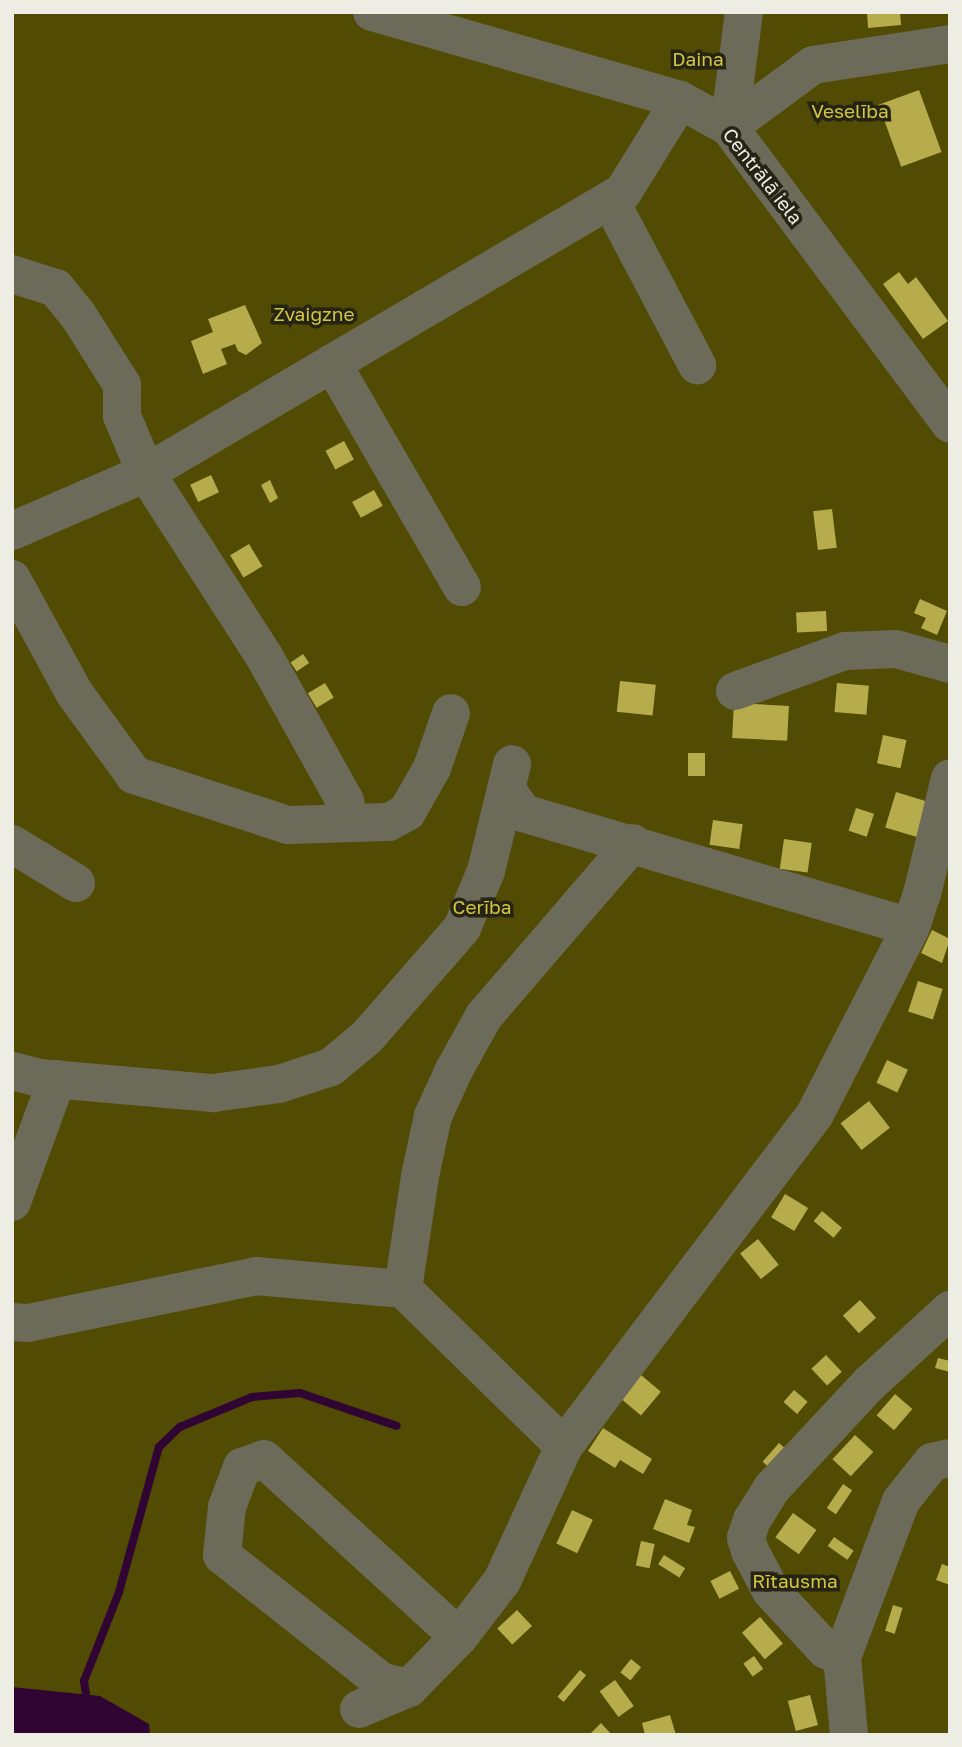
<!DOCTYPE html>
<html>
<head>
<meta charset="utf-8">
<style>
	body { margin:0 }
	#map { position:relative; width:962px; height:1747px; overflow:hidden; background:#2f2d1e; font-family:"Golos Text",sans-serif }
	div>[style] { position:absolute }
	.green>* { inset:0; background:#524b04; transform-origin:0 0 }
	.water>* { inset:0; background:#300433 }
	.stream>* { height:8px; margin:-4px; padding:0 4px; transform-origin:4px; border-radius:4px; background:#300433 }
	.building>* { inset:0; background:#b7ac4c; transform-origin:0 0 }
	.minor>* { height:38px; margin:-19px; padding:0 19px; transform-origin:19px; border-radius:19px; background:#6c6a59 }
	span { translate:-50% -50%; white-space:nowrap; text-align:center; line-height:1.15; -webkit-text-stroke:7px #252415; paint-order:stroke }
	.park-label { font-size:19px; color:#d4c642 }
	.street-label { font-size:19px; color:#eeede4 }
	.frame { position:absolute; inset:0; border:14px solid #eeede4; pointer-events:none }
</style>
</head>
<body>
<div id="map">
	<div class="green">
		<i style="left:12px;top:12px;width:938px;height:1723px"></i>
	</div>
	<div class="water">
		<i style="clip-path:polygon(12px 1687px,100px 1696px,149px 1724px,150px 1735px,12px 1735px)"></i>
	</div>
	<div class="stream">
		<i style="left:86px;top:1694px;width:13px;rotate:-99deg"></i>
		<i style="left:84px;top:1681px;width:96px;rotate:-68.5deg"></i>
		<i style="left:119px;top:1592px;width:150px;rotate:-74.6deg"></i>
		<i style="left:159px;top:1447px;width:29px;rotate:-44deg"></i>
		<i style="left:180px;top:1427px;width:78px;rotate:-22.6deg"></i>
		<i style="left:252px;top:1397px;width:48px;rotate:-4.8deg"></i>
		<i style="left:300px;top:1393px;width:102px;rotate:18.8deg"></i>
	</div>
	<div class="building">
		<i style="clip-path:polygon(867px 12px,900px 12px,901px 25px,868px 28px)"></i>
		<i style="left:919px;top:90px;width:66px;height:43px;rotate:70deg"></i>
		<i style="clip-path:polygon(899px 272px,908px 284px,916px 277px,948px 321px,923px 339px,883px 284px)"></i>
		<i style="clip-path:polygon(245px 305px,262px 343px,246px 355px,238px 351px,235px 344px,221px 349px,227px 364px,203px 374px,191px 341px,213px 332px,208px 319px)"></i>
		<i style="left:344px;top:441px;width:21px;height:21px;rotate:62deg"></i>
		<i style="left:211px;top:475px;width:19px;height:23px;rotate:65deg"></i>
		<i style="clip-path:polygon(270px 480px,278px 498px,270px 503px,261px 485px)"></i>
		<i style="left:374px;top:490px;width:18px;height:25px;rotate:61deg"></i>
		<i style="left:832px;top:509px;width:39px;height:19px;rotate:83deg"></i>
		<i style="left:249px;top:544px;width:26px;height:22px;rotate:59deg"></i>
		<i style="clip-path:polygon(920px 599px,947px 611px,937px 635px,921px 628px,926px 618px,914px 613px)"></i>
		<i style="left:826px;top:611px;width:20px;height:30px;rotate:87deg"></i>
		<i style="left:303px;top:654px;width:11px;height:15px;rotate:56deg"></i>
		<i style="left:620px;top:681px;width:36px;height:31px;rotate:6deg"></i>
		<i style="left:325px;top:683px;width:17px;height:20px;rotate:59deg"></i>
		<i style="left:837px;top:683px;width:32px;height:29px;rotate:5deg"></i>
		<i style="left:734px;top:703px;width:55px;height:35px;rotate:3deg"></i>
		<i style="left:883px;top:735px;width:24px;height:29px;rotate:12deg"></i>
		<i style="left:688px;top:753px;width:17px;height:23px"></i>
		<i style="left:896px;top:792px;width:34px;height:37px;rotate:17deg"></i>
		<i style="left:856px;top:808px;width:19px;height:24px;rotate:18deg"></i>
		<i style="left:713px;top:820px;width:30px;height:25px;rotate:8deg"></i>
		<i style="left:784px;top:839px;width:28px;height:30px;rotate:8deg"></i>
		<i style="clip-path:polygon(932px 930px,950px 939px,942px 963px,921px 953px)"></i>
		<i style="left:918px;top:981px;width:26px;height:32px;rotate:18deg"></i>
		<i style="left:887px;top:1060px;width:23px;height:25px;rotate:25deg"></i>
		<i style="left:869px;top:1101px;width:34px;height:36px;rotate:52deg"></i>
		<i style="left:785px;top:1194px;width:27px;height:27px;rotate:31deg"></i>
		<i style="left:822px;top:1211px;width:26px;height:13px;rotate:40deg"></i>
		<i style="left:758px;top:1239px;width:33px;height:23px;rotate:51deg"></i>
		<i style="left:860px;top:1300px;width:24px;height:23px;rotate:48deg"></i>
		<i style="left:826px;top:1355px;width:23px;height:20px;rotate:47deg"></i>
		<i style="clip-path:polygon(938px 1358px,950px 1361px,950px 1372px,935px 1368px)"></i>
		<i style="left:641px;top:1375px;width:26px;height:31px;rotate:40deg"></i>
		<i style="left:794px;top:1390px;width:18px;height:16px;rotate:41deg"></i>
		<i style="left:895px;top:1394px;width:23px;height:28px;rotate:41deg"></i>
		<i style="clip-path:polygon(603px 1428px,652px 1459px,643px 1474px,620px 1460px,615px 1468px,588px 1451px)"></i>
		<i style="left:855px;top:1435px;width:25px;height:33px;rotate:43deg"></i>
		<i style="left:779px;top:1443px;width:9px;height:25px;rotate:41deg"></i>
		<i style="left:843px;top:1484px;width:11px;height:29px;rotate:34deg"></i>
		<i style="clip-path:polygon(665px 1499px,692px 1510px,687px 1525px,695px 1527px,689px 1543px,653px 1529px)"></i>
		<i style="left:572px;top:1510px;width:23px;height:37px;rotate:25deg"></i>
		<i style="left:793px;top:1513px;width:29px;height:30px;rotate:36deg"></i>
		<i style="left:834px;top:1537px;width:24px;height:11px;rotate:35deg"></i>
		<i style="left:641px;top:1541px;width:14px;height:25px;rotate:12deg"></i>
		<i style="left:664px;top:1555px;width:25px;height:11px;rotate:32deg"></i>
		<i style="clip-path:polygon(942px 1564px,950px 1567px,950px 1585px,936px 1580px)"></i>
		<i style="left:730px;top:1571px;width:20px;height:22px;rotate:63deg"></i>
		<i style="left:893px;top:1605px;width:10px;height:27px;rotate:17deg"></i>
		<i style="left:517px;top:1610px;width:22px;height:27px;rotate:47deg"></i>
		<i style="left:760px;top:1617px;width:35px;height:24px;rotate:49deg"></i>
		<i style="left:754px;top:1656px;width:16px;height:13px;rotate:55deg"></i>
		<i style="left:631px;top:1659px;width:13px;height:17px;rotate:39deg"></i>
		<i style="left:580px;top:1670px;width:8px;height:35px;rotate:40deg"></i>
		<i style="left:615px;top:1680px;width:32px;height:19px;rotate:54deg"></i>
		<i style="left:810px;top:1695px;width:31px;height:23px;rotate:75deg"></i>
		<i style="clip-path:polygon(670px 1715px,676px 1735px,645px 1735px,642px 1723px)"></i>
		<i style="clip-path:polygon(601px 1723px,612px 1735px,589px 1735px)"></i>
	</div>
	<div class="minor">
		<i style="left:372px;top:12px;width:320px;rotate:15.9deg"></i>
		<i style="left:680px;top:100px;width:56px;rotate:28.9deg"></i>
		<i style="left:729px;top:127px;width:370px;rotate:53.3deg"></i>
		<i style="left:744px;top:12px;width:116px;rotate:97.4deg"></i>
		<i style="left:729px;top:127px;width:104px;rotate:-36.4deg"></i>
		<i style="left:813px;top:65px;width:139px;rotate:-8.7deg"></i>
		<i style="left:610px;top:200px;width:187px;rotate:62.2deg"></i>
		<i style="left:12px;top:274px;width:46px;rotate:17.7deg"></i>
		<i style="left:56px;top:288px;width:35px;rotate:51deg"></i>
		<i style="left:78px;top:315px;width:83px;rotate:57.8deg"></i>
		<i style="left:122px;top:385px;width:31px;rotate:90deg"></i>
		<i style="left:122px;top:416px;width:62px;rotate:67.2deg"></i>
		<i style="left:146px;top:473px;width:218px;rotate:57.2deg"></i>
		<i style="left:264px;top:656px;width:166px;rotate:60.8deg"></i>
		<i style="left:345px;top:801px;width:20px;rotate:79deg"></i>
		<i style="left:332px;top:363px;width:259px;rotate:59.9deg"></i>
		<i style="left:12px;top:531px;width:146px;rotate:-23.4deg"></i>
		<i style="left:146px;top:473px;width:554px;rotate:-30.5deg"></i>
		<i style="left:623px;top:192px;width:108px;rotate:-58.2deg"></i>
		<i style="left:12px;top:579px;width:131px;rotate:61.3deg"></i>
		<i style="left:75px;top:694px;width:100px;rotate:53.9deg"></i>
		<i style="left:134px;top:775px;width:162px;rotate:18deg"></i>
		<i style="left:288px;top:825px;width:101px;rotate:-1.7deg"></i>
		<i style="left:389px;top:822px;width:21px;rotate:-29deg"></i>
		<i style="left:407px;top:812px;width:51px;rotate:-60.4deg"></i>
		<i style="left:432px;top:768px;width:58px;rotate:-70.9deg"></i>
		<i style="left:735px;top:691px;width:117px;rotate:-20deg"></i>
		<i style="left:845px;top:651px;width:51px;rotate:-2.2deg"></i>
		<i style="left:896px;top:649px;width:56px;rotate:15.5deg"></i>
		<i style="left:506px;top:788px;width:30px;rotate:56deg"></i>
		<i style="left:523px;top:813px;width:404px;rotate:16.4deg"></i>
		<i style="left:12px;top:844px;width:75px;rotate:31.4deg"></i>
		<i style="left:12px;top:1071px;width:29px;rotate:14deg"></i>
		<i style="left:40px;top:1078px;width:174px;rotate:5deg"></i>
		<i style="left:213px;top:1093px;width:67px;rotate:-7.8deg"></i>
		<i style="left:279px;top:1084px;width:55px;rotate:-18.1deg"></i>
		<i style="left:331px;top:1067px;width:47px;rotate:-39.8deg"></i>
		<i style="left:367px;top:1037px;width:145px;rotate:-48.9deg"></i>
		<i style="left:462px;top:928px;width:62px;rotate:-67.2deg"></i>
		<i style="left:486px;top:871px;width:110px;rotate:-76.3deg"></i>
		<i style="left:12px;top:1202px;width:131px;rotate:-69.9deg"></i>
		<i style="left:403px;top:1289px;width:114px;rotate:-81.4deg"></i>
		<i style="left:420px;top:1176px;width:61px;rotate:-77.8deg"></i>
		<i style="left:433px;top:1116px;width:51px;rotate:-65.5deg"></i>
		<i style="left:454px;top:1070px;width:62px;rotate:-60.9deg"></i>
		<i style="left:484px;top:1016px;width:228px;rotate:-49.3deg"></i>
		<i style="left:12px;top:1322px;width:16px;rotate:4deg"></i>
		<i style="left:28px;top:1323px;width:233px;rotate:-11.6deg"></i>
		<i style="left:256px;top:1276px;width:148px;rotate:5.1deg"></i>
		<i style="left:403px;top:1289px;width:225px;rotate:44.3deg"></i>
		<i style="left:842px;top:1657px;width:17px;rotate:-156deg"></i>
		<i style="left:826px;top:1650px;width:81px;rotate:-133deg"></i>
		<i style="left:771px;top:1591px;width:45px;rotate:-117.7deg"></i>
		<i style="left:750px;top:1551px;width:14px;rotate:-107deg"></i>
		<i style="left:746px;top:1538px;width:19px;rotate:-72deg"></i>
		<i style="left:752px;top:1520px;width:38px;rotate:-58deg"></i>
		<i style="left:772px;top:1488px;width:142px;rotate:-47deg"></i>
		<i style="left:869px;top:1384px;width:110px;rotate:-42.4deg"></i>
		<i style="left:409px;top:1688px;width:28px;rotate:-167deg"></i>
		<i style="left:382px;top:1682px;width:204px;rotate:-141.6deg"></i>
		<i style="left:222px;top:1555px;width:48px;rotate:-84.1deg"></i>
		<i style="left:227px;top:1507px;width:43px;rotate:-69.4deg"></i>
		<i style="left:242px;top:1467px;width:23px;rotate:-20deg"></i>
		<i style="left:264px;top:1459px;width:264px;rotate:42.4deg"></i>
		<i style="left:359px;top:1709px;width:54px;rotate:-22.8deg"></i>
		<i style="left:409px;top:1688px;width:71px;rotate:-45.6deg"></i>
		<i style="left:459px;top:1637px;width:71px;rotate:-52.5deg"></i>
		<i style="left:502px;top:1581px;width:149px;rotate:-65.3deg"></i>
		<i style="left:564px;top:1446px;width:416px;rotate:-52.9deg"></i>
		<i style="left:815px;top:1114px;width:210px;rotate:-62.8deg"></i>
		<i style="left:911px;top:927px;width:35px;rotate:-72deg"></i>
		<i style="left:922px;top:894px;width:119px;rotate:-76.4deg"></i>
		<i style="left:849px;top:1735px;width:78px;rotate:-95.1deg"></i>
		<i style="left:842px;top:1657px;width:167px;rotate:-69.3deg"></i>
		<i style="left:901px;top:1501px;width:50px;rotate:-51.5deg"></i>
		<i style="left:932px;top:1462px;width:18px;rotate:-13deg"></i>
	</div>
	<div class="park-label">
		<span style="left:698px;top:59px">Daina</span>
		<span style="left:850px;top:111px">Veselība</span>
		<span style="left:314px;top:314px">Zvaigzne</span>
		<span style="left:482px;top:907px">Cerība</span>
		<span style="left:795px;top:1581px">Rītausma</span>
	</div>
	<div class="street-label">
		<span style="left:763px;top:176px;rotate:52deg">Centrālā iela</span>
	</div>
	<div class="frame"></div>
</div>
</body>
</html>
